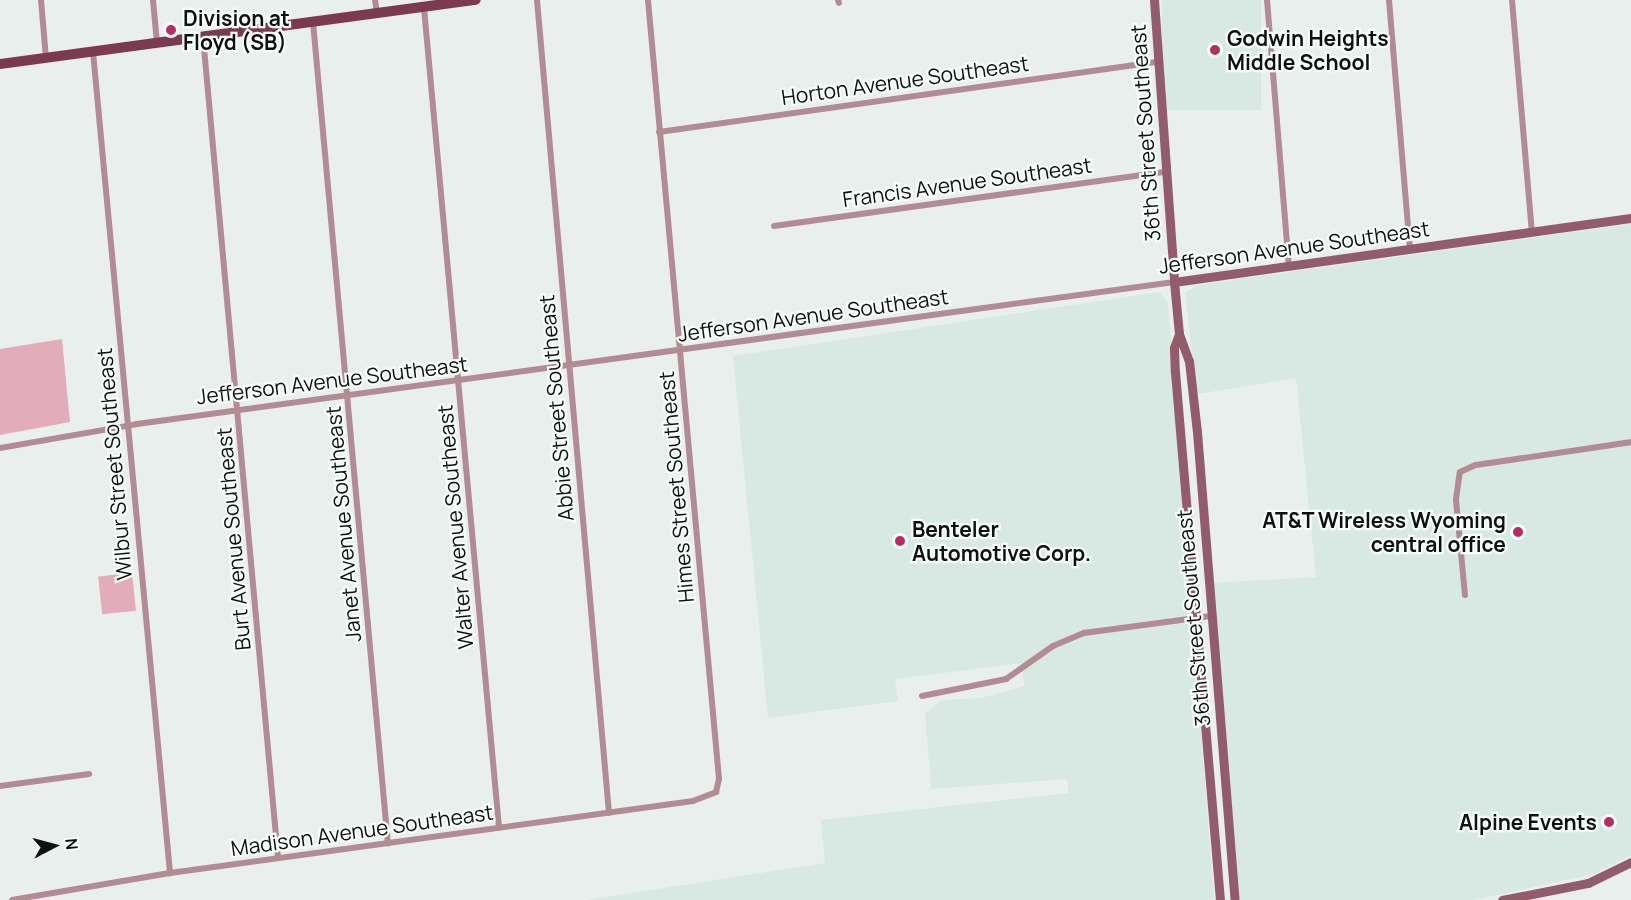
<!DOCTYPE html>
<html>
<head>
<meta charset="utf-8">
<style>
	body { margin:0 }
	#map { position:relative; width:1631px; height:900px; overflow:hidden; background:#e9efed; font-family:Manrope,sans-serif }
	div>[style] { position:absolute }
	.built>* { inset:0; background:#d8e8e3; transform-origin:0 0 }
	.green>* { inset:0; background:#e3acba; transform-origin:0 0 }
	.street>* { height:6px; margin:-3px; padding:0 3px; transform-origin:3px; border-radius:3px; background:#b38b95 }
	.secondary>* { height:9px; margin:-4.5px; padding:0 4.5px; transform-origin:4.5px; border-radius:4.5px; background:#935c6c }
	.primary>* { height:10px; margin:-5px; padding:0 5px; transform-origin:5px; border-radius:5px; background:#7b3a4f }
	.dots>* { width:16px; height:16px; translate:-50% -50%; box-sizing:border-box; border:3px solid #f6fdfb; border-radius:50% }
	span { translate:-50% -50%; white-space:nowrap; text-align:center; line-height:1.15; -webkit-text-stroke:4.5px #f6fdfb; paint-order:stroke }
	.poi-label { font-size:21px; color:#0f1111; font-weight:700 }
	.left { translate:0 -50%; text-align:left }
	.right { translate:-100% -50%; text-align:right }
	.street-label { font-size:21px; color:#0f1111 }
	.north { position:absolute; left:24px; top:816px; width:60px; height:60px; -webkit-text-stroke:4px #f6fdfb; paint-order:stroke; rotate:84deg; font-size:16px; font-weight:700; line-height:24px; text-align:center; color:#0f1111 }
	.north::after { content:''; display:block; margin:auto; width:21px; height:27px; background:#0f1111; clip-path:polygon(50% 0,100% 100%,50% 72%,0 100%) }
</style>
</head>
<body>
<div id="map">
	<div class="built">
		<i style="left:1162px;top:0;width:99px;height:110px"></i>
		<i style="clip-path:polygon(1631px 224px,1631px 855px,1594px 874px,1474px 900px,1240px 900px,1212px 583px,1316px 577px,1296px 378px,1197px 394px,1185px 293px,1198px 285px)"></i>
		<i style="clip-path:polygon(1160px 292px,1168px 303px,1214px 900px,587px 900px,825px 863px,821px 820px,1069px 793px,1067px 779px,931px 789px,925px 713px,942px 700px,981px 698px,1024px 686px,1022px 663px,895px 679px,898px 701px,768px 718px,733px 356px)"></i>
	</div>
	<div class="green">
		<i style="clip-path:polygon(62px 339px,70px 422px,0 435px,0 349px)"></i>
		<i style="left:132px;top:573px;width:38px;height:34px;rotate:84deg"></i>
	</div>
	<div class="street">
		<i style="left:41px;top:0;width:58px;rotate:85.1deg"></i>
		<i style="left:153px;top:0;width:43px;rotate:84.7deg"></i>
		<i style="left:375px;top:0;width:13px;rotate:81deg"></i>
		<i style="left:537px;top:0;width:816px;rotate:84.94deg"></i>
		<i style="left:838px;top:0;width:3px;rotate:72deg"></i>
		<i style="left:1267px;top:0;width:267px;rotate:85.3deg"></i>
		<i style="left:1389px;top:0;width:250px;rotate:85.2deg"></i>
		<i style="left:1512px;top:0;width:232px;rotate:85.1deg"></i>
		<i style="left:424px;top:8px;width:823px;rotate:84.77deg"></i>
		<i style="left:313px;top:22px;width:825px;rotate:84.79deg"></i>
		<i style="left:203px;top:37px;width:824px;rotate:84.78deg"></i>
		<i style="left:93px;top:52px;width:825px;rotate:84.64deg"></i>
		<i style="left:659px;top:132px;width:502px;rotate:-8.02deg"></i>
		<i style="left:774px;top:226px;width:395px;rotate:-7.9deg"></i>
		<i style="left:0;top:448px;width:139px;rotate:-9.9deg"></i>
		<i style="left:137px;top:424px;width:1047px;rotate:-7.8deg"></i>
		<i style="left:1465px;top:595px;width:96px;rotate:-95.4deg"></i>
		<i style="left:1456px;top:499px;width:27px;rotate:-82deg"></i>
		<i style="left:1460px;top:472px;width:17px;rotate:-24deg"></i>
		<i style="left:1476px;top:465px;width:157px;rotate:-8.4deg"></i>
		<i style="left:922px;top:696px;width:86px;rotate:-11.4deg"></i>
		<i style="left:1006px;top:679px;width:57px;rotate:-35.1deg"></i>
		<i style="left:1053px;top:646px;width:34px;rotate:-23deg"></i>
		<i style="left:1084px;top:633px;width:128px;rotate:-7.6deg"></i>
		<i style="left:0;top:786px;width:90px;rotate:-7.7deg"></i>
		<i style="left:12px;top:900px;width:160px;rotate:-9.7deg"></i>
		<i style="left:170px;top:873px;width:528px;rotate:-7.84deg"></i>
		<i style="left:693px;top:801px;width:25px;rotate:-21deg"></i>
		<i style="left:716px;top:792px;width:13px;rotate:-77deg"></i>
		<i style="left:719px;top:779px;width:782px;rotate:-95.21deg"></i>
	</div>
	<div class="secondary">
		<i style="left:1154px;top:0;width:283px;rotate:85.9deg"></i>
		<i style="left:1174px;top:282px;width:52px;rotate:84.5deg"></i>
		<i style="left:1179px;top:334px;width:29px;rotate:70deg"></i>
		<i style="left:1189px;top:361px;width:71px;rotate:83.6deg"></i>
		<i style="left:1197px;top:432px;width:470px;rotate:85.4deg"></i>
		<i style="left:1174px;top:282px;width:461px;rotate:-8deg"></i>
		<i style="left:1179px;top:334px;width:15px;rotate:110deg"></i>
		<i style="left:1174px;top:348px;width:24px;rotate:88deg"></i>
		<i style="left:1175px;top:372px;width:530px;rotate:85.13deg"></i>
		<i style="left:1502px;top:900px;width:88px;rotate:-11.2deg"></i>
		<i style="left:1588px;top:883px;width:48px;rotate:-26deg"></i>
	</div>
	<div class="primary">
		<i style="left:0;top:64px;width:480px;rotate:-7.7deg"></i>
	</div>
	<div class="dots">
		<i style="left:171px;top:30px;background:#b82c64"></i>
		<i style="left:1215px;top:50px;background:#b82c64"></i>
		<i style="left:1518px;top:532px;background:#b82c64"></i>
		<i style="left:900px;top:541px;background:#b82c64"></i>
		<i style="left:1609px;top:822px;background:#b82c64"></i>
	</div>
	<div class="poi-label">
		<span class="left" style="left:183px;top:30px">Division at<br>Floyd (SB)</span>
		<span class="left" style="left:1227px;top:50px">Godwin Heights<br>Middle School</span>
		<span class="right" style="left:1506px;top:532px">AT&amp;T Wireless Wyoming<br>central office</span>
		<span class="left" style="left:912px;top:541px">Benteler<br>Automotive Corp.</span>
		<span class="right" style="left:1597px;top:822px">Alpine Events</span>
	</div>
	<div class="street-label">
		<span style="left:905px;top:80px;rotate:-8deg">Horton Avenue Southeast</span>
		<span style="left:1145px;top:133px;rotate:-94deg">36th Street Southeast</span>
		<span style="left:967px;top:182px;rotate:-8deg">Francis Avenue Southeast</span>
		<span style="left:1294px;top:247px;rotate:-8deg">Jefferson Avenue Southeast</span>
		<span style="left:813px;top:315px;rotate:-8deg">Jefferson Avenue Southeast</span>
		<span style="left:332px;top:380px;rotate:-7deg">Jefferson Avenue Southeast</span>
		<span style="left:556px;top:408px;rotate:-95deg">Abbie Street Southeast</span>
		<span style="left:114px;top:464px;rotate:-95deg">Wilbur Street Southeast</span>
		<span style="left:676px;top:487px;rotate:-95deg">Himes Street Southeast</span>
		<span style="left:343px;top:524px;rotate:-95deg">Janet Avenue Southeast</span>
		<span style="left:455px;top:527px;rotate:-95deg">Walter Avenue Southeast</span>
		<span style="left:233px;top:539px;rotate:-95deg">Burt Avenue Southeast</span>
		<span style="left:1193px;top:618px;rotate:-95deg">36th Street Southeast</span>
		<span style="left:362px;top:830px;rotate:-8deg">Madison Avenue Southeast</span>
	</div>
	<div class="north">N</div>
</div>
</body>
</html>
